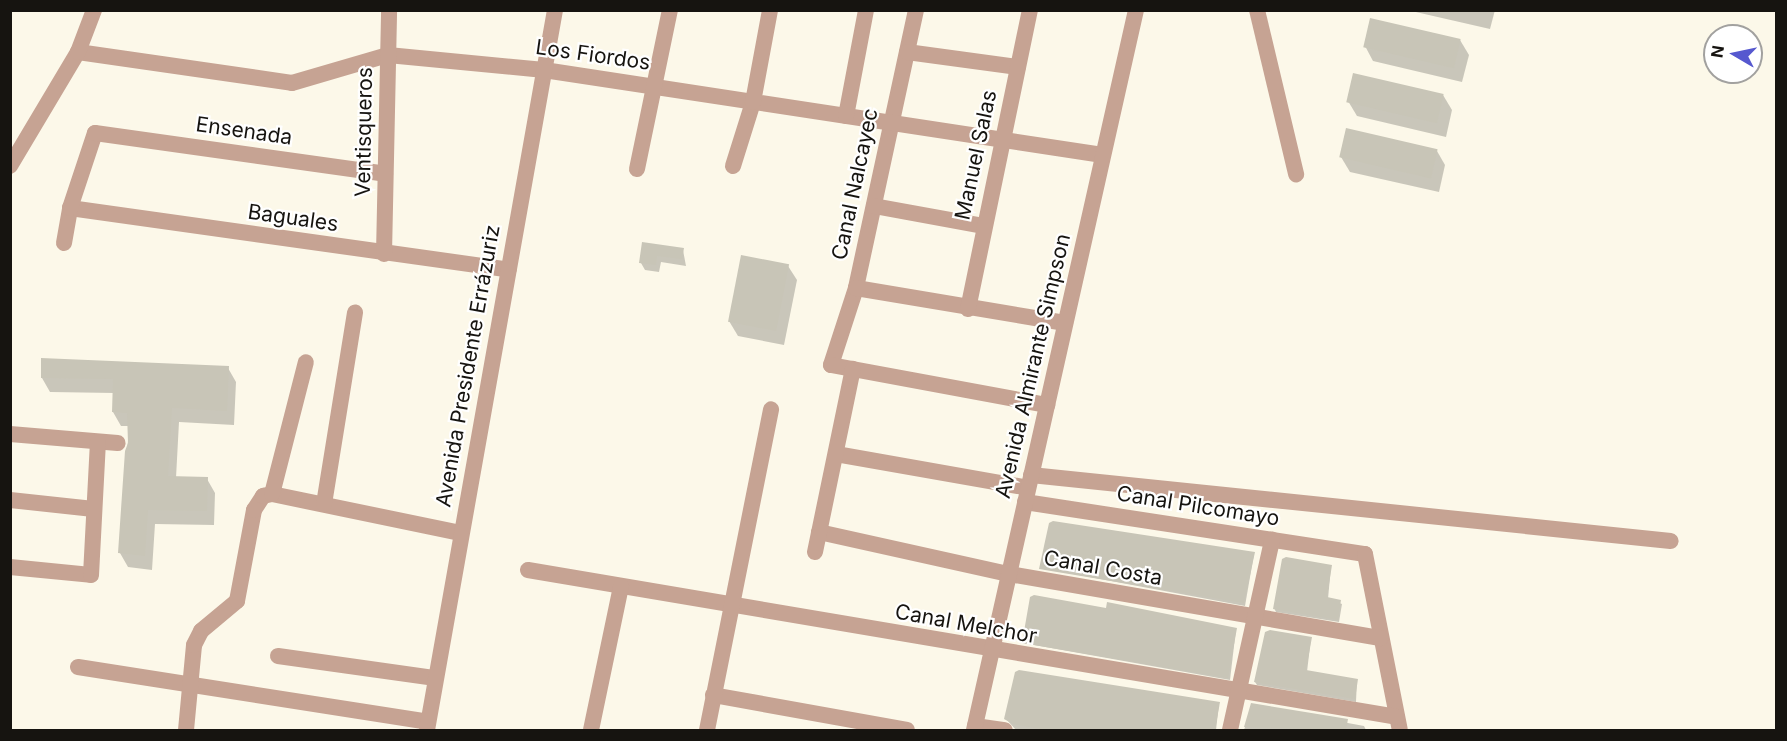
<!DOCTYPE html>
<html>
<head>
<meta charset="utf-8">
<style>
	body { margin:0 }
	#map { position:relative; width:1787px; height:741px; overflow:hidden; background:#fcf8e9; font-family:Inter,sans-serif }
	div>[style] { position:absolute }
	.shadow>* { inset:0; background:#0003 }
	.building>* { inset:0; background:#c8c5b7; transform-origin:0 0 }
	.minor>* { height:16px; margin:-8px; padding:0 8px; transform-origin:8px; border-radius:8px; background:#c6a393 }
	span { translate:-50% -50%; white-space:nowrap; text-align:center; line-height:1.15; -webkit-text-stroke:4.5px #fff; paint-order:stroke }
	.street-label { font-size:21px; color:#161410 }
	.frame { position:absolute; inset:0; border:12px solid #161410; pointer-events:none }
	.north { position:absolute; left:1703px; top:24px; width:60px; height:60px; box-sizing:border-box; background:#fff; border:2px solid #a2a19f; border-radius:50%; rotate:279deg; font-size:16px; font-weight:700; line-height:24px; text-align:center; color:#161410 }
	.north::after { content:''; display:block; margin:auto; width:21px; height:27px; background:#5658cf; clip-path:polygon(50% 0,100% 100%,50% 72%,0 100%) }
</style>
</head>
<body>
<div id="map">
	<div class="shadow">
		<i style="clip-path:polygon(1407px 10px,1495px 10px,1490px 29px)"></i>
		<i style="clip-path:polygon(1460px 40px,1469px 55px,1462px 82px,1373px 61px,1365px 46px)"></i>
		<i style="clip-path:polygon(1443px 95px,1452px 110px,1446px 137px,1357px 116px,1348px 101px)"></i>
		<i style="clip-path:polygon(1437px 151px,1445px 165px,1439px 192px,1350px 172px,1341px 157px)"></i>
		<i style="clip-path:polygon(643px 244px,683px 250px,686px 266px,661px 262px,659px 272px,645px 270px,641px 263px)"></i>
		<i style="clip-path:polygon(788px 266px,797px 280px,784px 345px,738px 336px,729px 321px)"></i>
		<i style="clip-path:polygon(228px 368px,236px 382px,234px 425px,179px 422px,176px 478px,207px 479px,215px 493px,214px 525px,155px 524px,152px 570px,128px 567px,120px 553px,129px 426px,121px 426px,113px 412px,114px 393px,50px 392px,42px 378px)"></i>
		<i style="clip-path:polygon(1254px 554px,1245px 606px,1041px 568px)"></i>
		<i style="clip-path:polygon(1331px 566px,1328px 599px,1342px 604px,1339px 622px,1276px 612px,1274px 608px)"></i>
		<i style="clip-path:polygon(1236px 629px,1230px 680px,1023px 643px)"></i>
		<i style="clip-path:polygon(1311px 638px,1307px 672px,1357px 680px,1356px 702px,1257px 685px,1255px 682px)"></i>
		<i style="clip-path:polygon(1219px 704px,1216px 730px,1016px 730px,1006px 719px)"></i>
		<i style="clip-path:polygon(1252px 705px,1364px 726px,1366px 730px,1244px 730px)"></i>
	</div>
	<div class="building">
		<i style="left:1370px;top:18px;width:93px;height:30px;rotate:13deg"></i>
		<i style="left:1353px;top:73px;width:93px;height:30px;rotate:13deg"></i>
		<i style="left:1346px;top:128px;width:94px;height:30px;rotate:13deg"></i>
		<i style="clip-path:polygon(642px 242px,684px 248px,682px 259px,657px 256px,656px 265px,639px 263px)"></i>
		<i style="left:741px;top:255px;width:49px;height:68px;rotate:11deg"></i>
		<i style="clip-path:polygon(41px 358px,229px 366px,227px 411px,172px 408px,168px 476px,208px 477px,207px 511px,148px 510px,145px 556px,118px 553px,125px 451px,128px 443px,127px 413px,112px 412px,113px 379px,41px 378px)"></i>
		<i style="clip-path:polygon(1053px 521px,1255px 552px,1244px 603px,1039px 569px,1049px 523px)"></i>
		<i style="clip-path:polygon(1286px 557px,1332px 565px,1327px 597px,1341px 600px,1338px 620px,1273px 609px,1282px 559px)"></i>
		<i style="clip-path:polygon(1034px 595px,1106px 608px,1107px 602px,1237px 628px,1228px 678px,1022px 643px,1030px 597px)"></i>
		<i style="clip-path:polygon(1270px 630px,1312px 637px,1306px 670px,1358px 679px,1355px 699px,1254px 682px,1265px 632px)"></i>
		<i style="clip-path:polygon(1019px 670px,1220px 702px,1215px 730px,1046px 730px,1013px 724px,1004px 719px,1015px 672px)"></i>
		<i style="clip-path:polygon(1251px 703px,1348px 719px,1346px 730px,1244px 727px)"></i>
	</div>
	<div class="minor">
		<i style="left:916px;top:10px;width:284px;rotate:102.2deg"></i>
		<i style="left:856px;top:288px;width:81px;rotate:108deg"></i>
		<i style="left:831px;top:365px;width:220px;rotate:10.5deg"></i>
		<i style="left:1257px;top:10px;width:169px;rotate:76.6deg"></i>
		<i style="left:78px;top:52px;width:216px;rotate:8.2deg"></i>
		<i style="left:292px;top:83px;width:100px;rotate:-16.3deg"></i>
		<i style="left:388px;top:55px;width:157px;rotate:5.5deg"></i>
		<i style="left:544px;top:70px;width:565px;rotate:8.65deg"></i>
		<i style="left:907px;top:52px;width:112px;rotate:7.7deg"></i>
		<i style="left:846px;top:116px;width:108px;rotate:-79.3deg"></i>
		<i style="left:10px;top:166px;width:133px;rotate:-59.2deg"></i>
		<i style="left:78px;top:52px;width:45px;rotate:-69.1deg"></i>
		<i style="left:733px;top:166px;width:67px;rotate:-72.6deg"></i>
		<i style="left:753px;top:102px;width:94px;rotate:-79.5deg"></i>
		<i style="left:637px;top:169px;width:162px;rotate:-78.3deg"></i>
		<i style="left:874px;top:206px;width:112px;rotate:10.3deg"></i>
		<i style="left:70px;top:208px;width:443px;rotate:8deg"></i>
		<i style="left:64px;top:243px;width:36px;rotate:-80deg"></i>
		<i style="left:70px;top:208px;width:79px;rotate:-71.6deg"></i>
		<i style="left:95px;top:133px;width:293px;rotate:8deg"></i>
		<i style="left:384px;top:254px;width:244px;rotate:-88.8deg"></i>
		<i style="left:856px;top:288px;width:212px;rotate:9.5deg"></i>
		<i style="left:968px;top:309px;width:305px;rotate:-78.3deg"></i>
		<i style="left:10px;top:434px;width:108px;rotate:4.8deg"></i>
		<i style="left:836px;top:454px;width:195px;rotate:10deg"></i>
		<i style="left:1031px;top:475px;width:643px;rotate:5.89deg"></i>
		<i style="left:272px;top:494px;width:193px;rotate:11.7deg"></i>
		<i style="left:10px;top:500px;width:84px;rotate:6.1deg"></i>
		<i style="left:1025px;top:502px;width:344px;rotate:8.7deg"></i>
		<i style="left:1365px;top:554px;width:179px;rotate:78.8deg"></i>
		<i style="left:324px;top:504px;width:194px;rotate:-80.8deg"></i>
		<i style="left:819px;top:532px;width:195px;rotate:12.5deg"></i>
		<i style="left:1009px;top:574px;width:377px;rotate:9.8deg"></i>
		<i style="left:815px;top:552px;width:187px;rotate:-78.3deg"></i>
		<i style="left:10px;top:567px;width:81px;rotate:5.6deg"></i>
		<i style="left:91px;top:575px;width:133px;rotate:-87deg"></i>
		<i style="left:528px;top:570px;width:881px;rotate:9.6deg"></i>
		<i style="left:278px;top:656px;width:159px;rotate:8deg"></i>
		<i style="left:78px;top:667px;width:354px;rotate:8.9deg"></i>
		<i style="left:713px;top:695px;width:197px;rotate:10.2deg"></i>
		<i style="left:975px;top:726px;width:30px;rotate:8deg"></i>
		<i style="left:186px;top:730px;width:85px;rotate:-84.6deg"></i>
		<i style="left:194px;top:645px;width:16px;rotate:-63deg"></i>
		<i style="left:201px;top:631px;width:47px;rotate:-39.8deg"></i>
		<i style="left:237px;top:601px;width:93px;rotate:-79.4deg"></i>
		<i style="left:254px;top:510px;width:17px;rotate:-57deg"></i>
		<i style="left:263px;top:496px;width:9px;rotate:-13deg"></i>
		<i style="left:272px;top:494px;width:136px;rotate:-75.6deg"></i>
		<i style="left:427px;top:730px;width:731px;rotate:-79.92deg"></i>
		<i style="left:591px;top:730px;width:147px;rotate:-78.2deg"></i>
		<i style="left:707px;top:730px;width:327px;rotate:-78.7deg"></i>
		<i style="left:974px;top:730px;width:738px;rotate:-77.32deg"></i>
		<i style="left:1230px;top:730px;width:195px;rotate:-77.5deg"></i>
	</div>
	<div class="street-label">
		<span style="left:593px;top:55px;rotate:8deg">Los Fiordos</span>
		<span style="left:244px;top:131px;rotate:8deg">Ensenada</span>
		<span style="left:364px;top:132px;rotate:-89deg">Ventisqueros</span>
		<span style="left:976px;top:155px;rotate:-78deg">Manuel Salas</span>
		<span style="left:855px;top:184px;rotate:-78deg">Canal Nalcayec</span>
		<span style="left:293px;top:218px;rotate:8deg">Baguales</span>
		<span style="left:468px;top:366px;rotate:-80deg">Avenida Presidente Errázuriz</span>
		<span style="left:1033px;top:366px;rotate:-77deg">Avenida Almirante Simpson</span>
		<span style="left:1198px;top:506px;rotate:9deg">Canal Pilcomayo</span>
		<span style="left:1103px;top:568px;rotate:10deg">Canal Costa</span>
		<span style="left:966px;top:624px;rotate:10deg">Canal Melchor</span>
	</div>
	<div class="frame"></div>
	<div class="north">N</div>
</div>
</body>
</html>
